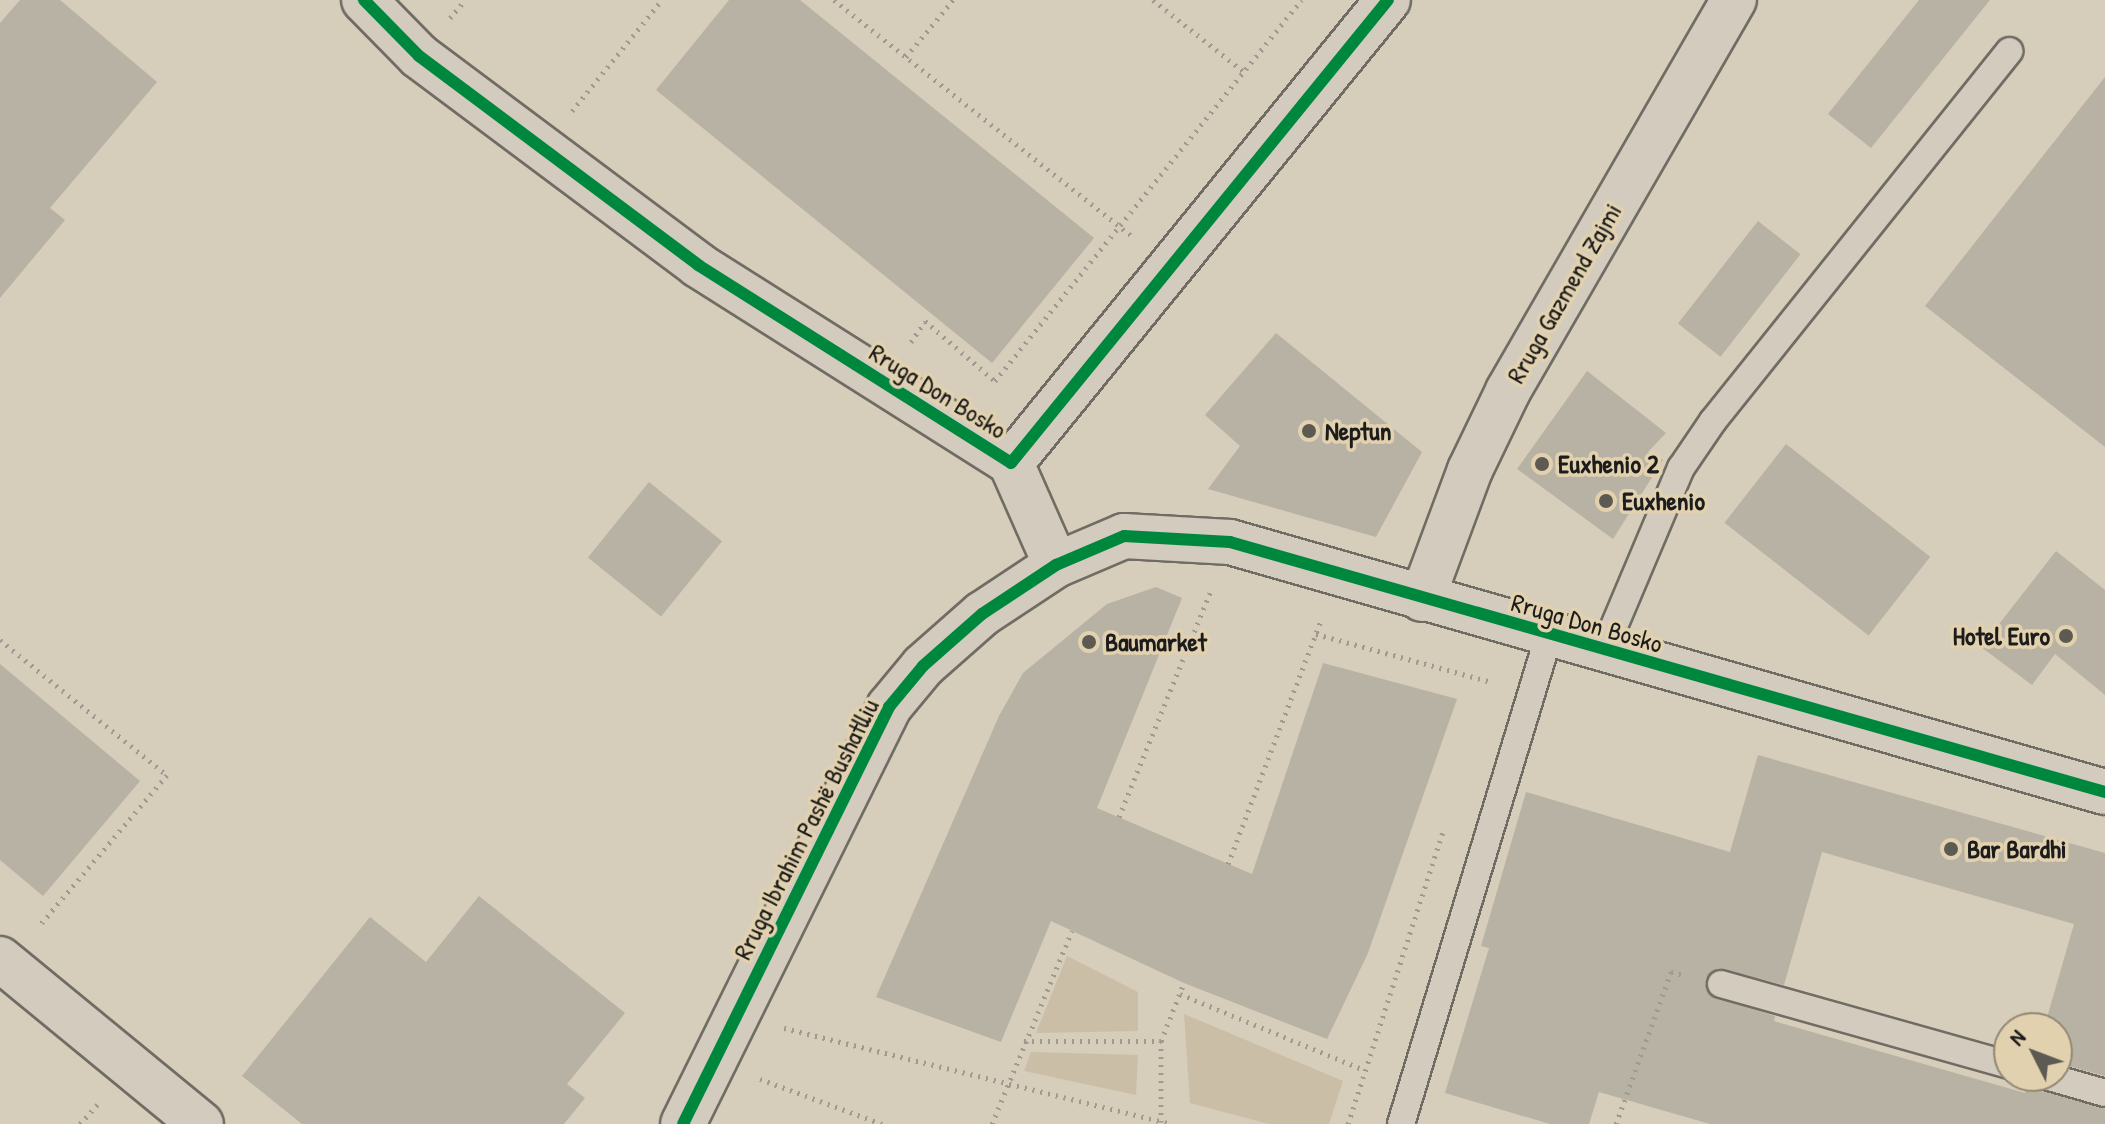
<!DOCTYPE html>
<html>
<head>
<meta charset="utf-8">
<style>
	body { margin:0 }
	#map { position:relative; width:2105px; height:1124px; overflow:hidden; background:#d6cdba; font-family:"Patrick Hand",sans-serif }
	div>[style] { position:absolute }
	.green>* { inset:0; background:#cabfa6 }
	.building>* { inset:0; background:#b8b2a4; transform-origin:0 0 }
	.path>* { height:5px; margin-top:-2.5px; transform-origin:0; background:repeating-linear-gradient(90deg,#9f998f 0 2px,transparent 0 8px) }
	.roads { filter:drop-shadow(2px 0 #706c63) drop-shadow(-2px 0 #706c63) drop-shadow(0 2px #706c63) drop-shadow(0 -2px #706c63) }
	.lane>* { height:26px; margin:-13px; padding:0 13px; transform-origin:13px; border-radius:13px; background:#d2cbbe }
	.street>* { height:44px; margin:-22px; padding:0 22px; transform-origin:22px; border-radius:22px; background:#d2cbbe }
	.secondary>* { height:44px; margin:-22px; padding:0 22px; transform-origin:22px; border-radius:22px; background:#d2cbbe }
	.cycleway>* { height:12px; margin:-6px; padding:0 6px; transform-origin:6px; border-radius:6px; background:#00873e }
	.dots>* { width:22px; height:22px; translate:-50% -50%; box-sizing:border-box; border:4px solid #e2d1ae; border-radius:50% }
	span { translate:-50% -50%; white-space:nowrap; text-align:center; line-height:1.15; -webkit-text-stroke:7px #e2d1ae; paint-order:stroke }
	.street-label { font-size:26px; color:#1c1c1c }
	.poi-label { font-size:26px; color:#1c1c1c; font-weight:700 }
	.left { translate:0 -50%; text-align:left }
	.right { translate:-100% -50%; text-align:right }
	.north { position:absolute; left:1993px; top:1012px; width:80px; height:80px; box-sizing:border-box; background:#e2d1ae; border:2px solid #938974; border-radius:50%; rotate:312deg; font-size:22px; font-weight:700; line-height:32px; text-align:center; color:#1c1c1c }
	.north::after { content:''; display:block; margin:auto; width:28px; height:36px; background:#5d5a53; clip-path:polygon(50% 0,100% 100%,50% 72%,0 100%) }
</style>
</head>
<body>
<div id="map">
	<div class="green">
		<i style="clip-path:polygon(1067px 956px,1138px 992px,1138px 1031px,1036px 1033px)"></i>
		<i style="clip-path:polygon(1184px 1014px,1343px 1081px,1329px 1124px,1269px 1124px,1190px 1103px)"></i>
		<i style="clip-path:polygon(1031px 1052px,1138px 1055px,1136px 1095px,1024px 1071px)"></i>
	</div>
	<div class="building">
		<i style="clip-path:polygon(20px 0,60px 0,157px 82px,50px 208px,65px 220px,0 298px,0 23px)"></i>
		<i style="clip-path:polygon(729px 0,800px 0,1094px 238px,992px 363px,656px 90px)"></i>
		<i style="clip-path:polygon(1919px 0,1990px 0,1871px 148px,1828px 114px)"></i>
		<i style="clip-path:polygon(2105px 77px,2105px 447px,1925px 306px)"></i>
		<i style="left:1758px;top:221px;width:54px;height:130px;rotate:38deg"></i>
		<i style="clip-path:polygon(1276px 333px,1422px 452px,1376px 537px,1208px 489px,1240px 446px,1205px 415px)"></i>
		<i style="clip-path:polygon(1587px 371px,1666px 433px,1648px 452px,1663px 460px,1613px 539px,1517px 469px)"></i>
		<i style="left:1786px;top:444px;width:183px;height:100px;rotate:38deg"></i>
		<i style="left:649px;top:482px;width:94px;height:97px;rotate:39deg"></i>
		<i style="clip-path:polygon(2056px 551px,2105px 590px,2105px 695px,2055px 654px,2032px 685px,1981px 647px)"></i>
		<i style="clip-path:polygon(1156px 587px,1182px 598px,1097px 808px,1252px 874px,1323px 663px,1457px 699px,1368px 953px,1327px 1039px,1184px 983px,1051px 921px,1001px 1042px,876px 997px,999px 716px,1023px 673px,1107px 604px)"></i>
		<i style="clip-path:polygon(0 664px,140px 781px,43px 896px,0 860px)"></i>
		<i style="clip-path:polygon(1758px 755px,2105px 853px,2105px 1076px,2057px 1063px,2057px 1028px,2044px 1028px,2074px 924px,1822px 852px,1784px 985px,1718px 968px,1706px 979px,1709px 995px,1775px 1016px,1774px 1021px,2025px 1093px,2030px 1076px,2034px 1086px,2042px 1091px,2105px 1109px,2105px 1124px,1710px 1124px,1599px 1092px,1589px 1124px,1550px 1124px,1445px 1093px,1489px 948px,1481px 946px,1526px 792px,1730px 852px)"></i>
		<i style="clip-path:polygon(479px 896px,625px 1013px,567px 1084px,585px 1098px,564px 1124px,302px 1124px,242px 1076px,370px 917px,426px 962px)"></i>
	</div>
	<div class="path">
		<i style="left:834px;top:0;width:383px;rotate:38.4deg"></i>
		<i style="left:1153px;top:0;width:115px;rotate:38.3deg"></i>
		<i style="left:450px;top:18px;width:23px;rotate:-50deg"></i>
		<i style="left:906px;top:57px;width:74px;rotate:-50.5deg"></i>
		<i style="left:572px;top:111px;width:143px;rotate:-51deg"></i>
		<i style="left:911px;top:342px;width:25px;rotate:-56deg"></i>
		<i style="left:925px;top:321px;width:92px;rotate:40.6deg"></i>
		<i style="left:995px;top:381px;width:489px;rotate:-51.2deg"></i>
		<i style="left:1316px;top:634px;width:182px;rotate:15.3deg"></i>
		<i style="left:0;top:640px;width:215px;rotate:39deg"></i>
		<i style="left:167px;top:775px;width:199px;rotate:130.3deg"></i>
		<i style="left:1119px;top:817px;width:247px;rotate:-67.9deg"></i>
		<i style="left:1228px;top:864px;width:261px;rotate:-69.1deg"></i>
		<i style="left:1180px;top:994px;width:199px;rotate:22.4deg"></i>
		<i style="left:784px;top:1028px;width:400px;rotate:13.9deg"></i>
		<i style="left:1024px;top:1041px;width:137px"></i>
		<i style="left:760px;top:1079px;width:130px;rotate:20.2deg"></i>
		<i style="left:1161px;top:1122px;width:81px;rotate:-90deg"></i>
		<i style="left:1161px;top:1041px;width:62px;rotate:-68.4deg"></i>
		<i style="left:80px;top:1124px;width:27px;rotate:-48deg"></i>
		<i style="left:992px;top:1124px;width:209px;rotate:-67.5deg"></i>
		<i style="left:1348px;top:1124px;width:307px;rotate:-72deg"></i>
		<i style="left:1616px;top:1124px;width:162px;rotate:-70.1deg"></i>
		<i style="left:1671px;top:972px;width:13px;rotate:13deg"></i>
	</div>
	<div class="roads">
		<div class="lane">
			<i style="left:1604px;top:650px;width:198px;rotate:-67.1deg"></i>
			<i style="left:1681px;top:468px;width:57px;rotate:-55.8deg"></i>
			<i style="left:1713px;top:421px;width:474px;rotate:-51.3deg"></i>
			<i style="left:1721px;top:984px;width:299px;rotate:15.7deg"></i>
			<i style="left:2046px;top:1076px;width:61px;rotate:16.1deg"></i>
			<i style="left:1401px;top:1124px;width:511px;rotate:-73.16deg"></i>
		</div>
		<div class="street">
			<i style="left:364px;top:0;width:78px;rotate:45.5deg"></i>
			<i style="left:419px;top:56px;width:349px;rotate:36.8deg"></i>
			<i style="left:698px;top:265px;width:370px;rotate:32.3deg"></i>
			<i style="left:1011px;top:463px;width:597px;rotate:-50.85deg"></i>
			<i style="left:1011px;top:463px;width:111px;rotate:66.2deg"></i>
			<i style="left:1422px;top:599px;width:138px;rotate:-69.6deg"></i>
			<i style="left:1470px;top:470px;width:88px;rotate:-64.3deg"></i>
			<i style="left:1508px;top:391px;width:452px;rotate:-60deg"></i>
			<i style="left:0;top:959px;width:260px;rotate:39.4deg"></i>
		</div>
		<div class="secondary">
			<i style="left:683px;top:1124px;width:465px;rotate:-63.7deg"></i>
			<i style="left:889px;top:707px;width:53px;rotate:-50.3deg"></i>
			<i style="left:923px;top:666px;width:79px;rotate:-41.4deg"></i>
			<i style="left:982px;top:614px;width:89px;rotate:-33.5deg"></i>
			<i style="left:1056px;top:565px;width:74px;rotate:-23.1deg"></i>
			<i style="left:1124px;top:536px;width:106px;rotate:3.2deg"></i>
			<i style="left:1230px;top:542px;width:910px;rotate:15.95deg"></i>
		</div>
	</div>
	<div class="cycleway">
		<i style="left:364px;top:0;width:78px;rotate:45.5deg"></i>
		<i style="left:419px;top:56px;width:349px;rotate:36.8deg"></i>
		<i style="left:698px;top:265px;width:370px;rotate:32.3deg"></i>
		<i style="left:1011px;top:463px;width:597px;rotate:-50.85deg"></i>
		<i style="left:683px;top:1124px;width:465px;rotate:-63.7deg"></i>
		<i style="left:889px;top:707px;width:53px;rotate:-50.3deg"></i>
		<i style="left:923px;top:666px;width:79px;rotate:-41.4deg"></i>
		<i style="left:982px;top:614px;width:89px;rotate:-33.5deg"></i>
		<i style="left:1056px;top:565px;width:74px;rotate:-23.1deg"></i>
		<i style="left:1124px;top:536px;width:106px;rotate:3.2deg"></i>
		<i style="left:1230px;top:542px;width:910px;rotate:15.95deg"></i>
	</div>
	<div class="dots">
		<i style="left:1309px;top:431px;background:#5d5a53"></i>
		<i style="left:1542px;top:464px;background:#5d5a53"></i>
		<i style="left:1606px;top:501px;background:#5d5a53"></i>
		<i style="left:2066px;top:636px;background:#5d5a53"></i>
		<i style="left:1089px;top:642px;background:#5d5a53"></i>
		<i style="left:1951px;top:849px;background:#5d5a53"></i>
	</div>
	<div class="street-label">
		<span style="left:1564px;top:293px;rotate:-60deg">Rruga Gazmend Zajmi</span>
		<span style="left:938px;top:391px;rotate:32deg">Rruga Don Bosko</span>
		<span style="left:1587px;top:623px;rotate:16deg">Rruga Don Bosko</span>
		<span style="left:806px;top:829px;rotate:-63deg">Rruga Ibrahim Pashë Bushatlliu</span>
	</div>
	<div class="poi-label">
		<span class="left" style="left:1325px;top:431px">Neptun</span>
		<span class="left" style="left:1558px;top:464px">Euxhenio 2</span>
		<span class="left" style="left:1622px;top:501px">Euxhenio</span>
		<span class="right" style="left:2050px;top:636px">Hotel Euro</span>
		<span class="left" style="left:1105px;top:642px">Baumarket</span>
		<span class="left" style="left:1967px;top:849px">Bar Bardhi</span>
	</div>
	<div class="north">N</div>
</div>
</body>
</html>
